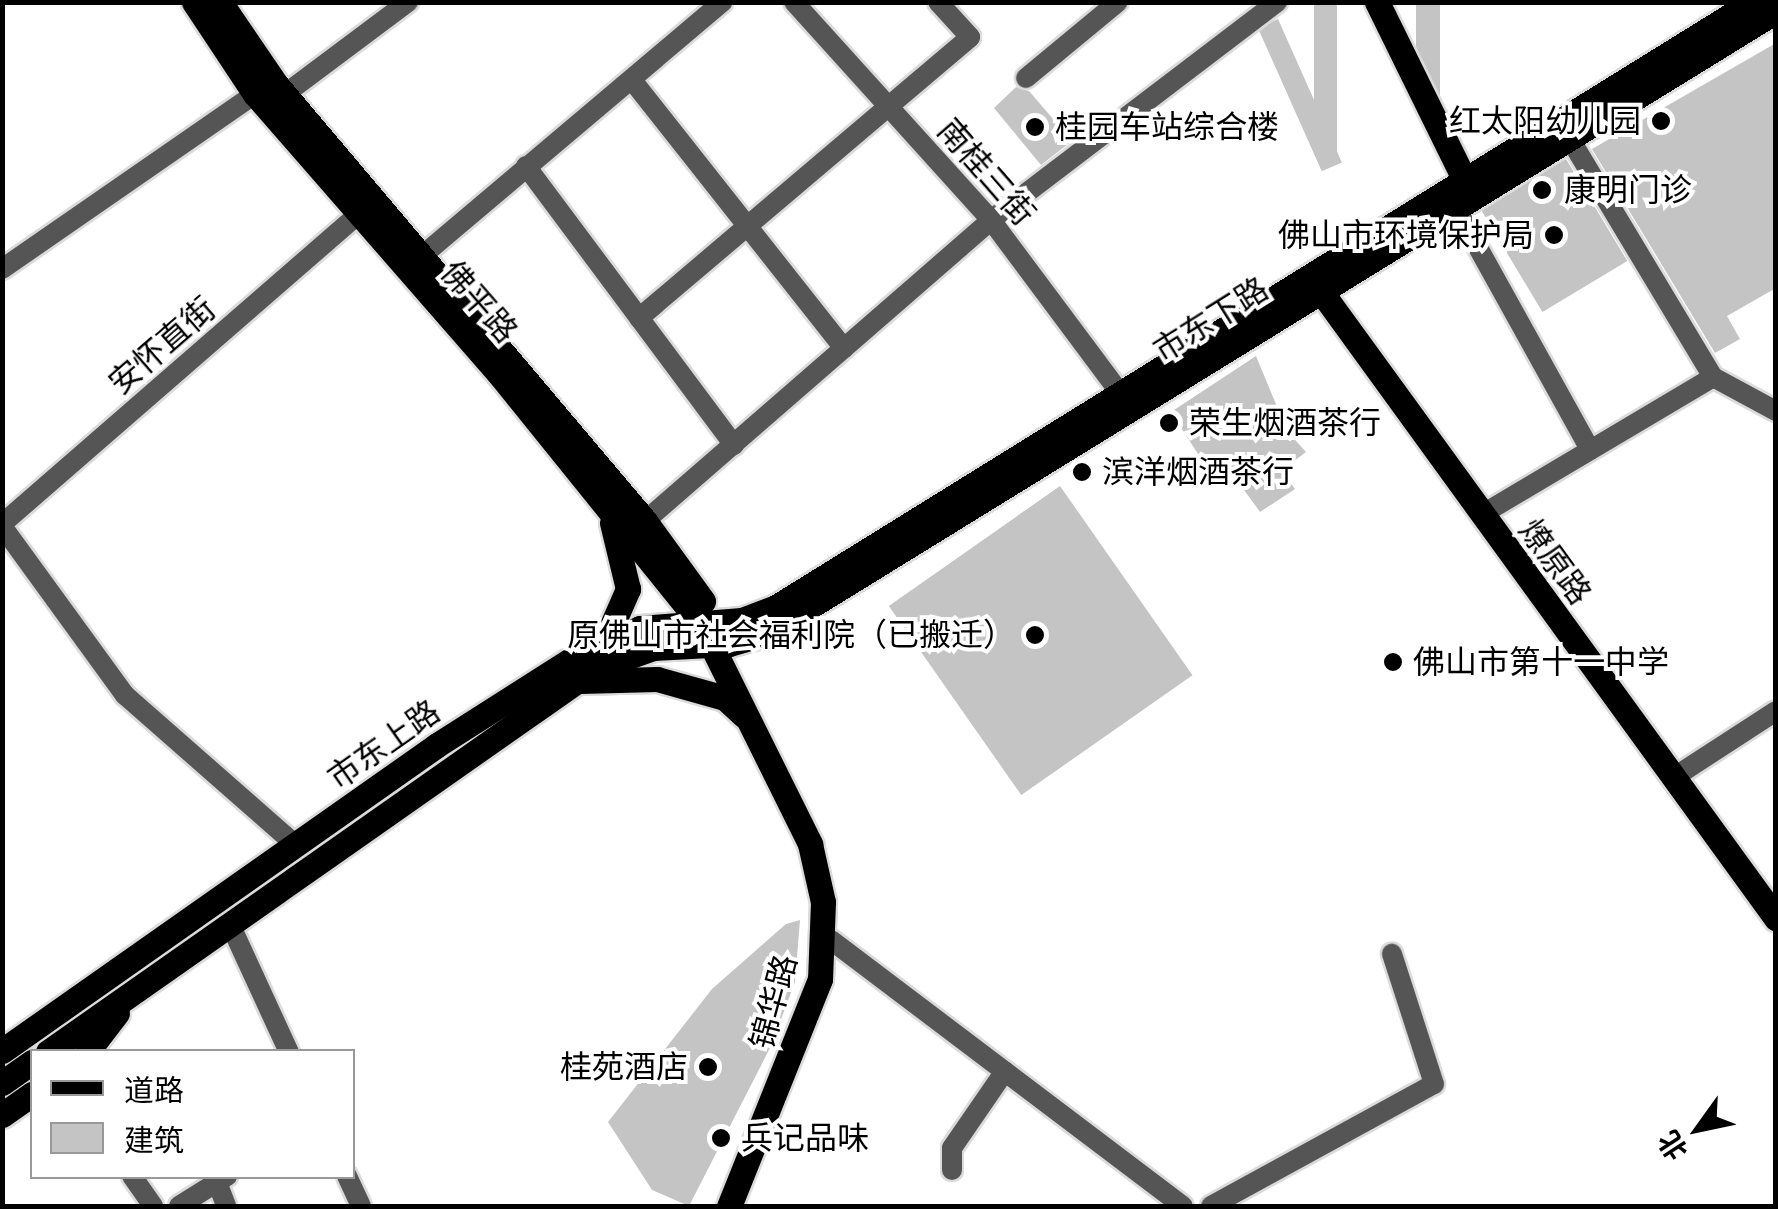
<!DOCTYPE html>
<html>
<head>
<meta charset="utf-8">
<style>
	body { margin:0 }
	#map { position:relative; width:1778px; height:1209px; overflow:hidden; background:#fff; font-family:"Space Grotesk","Noto Sans SC",sans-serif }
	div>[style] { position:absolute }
	.building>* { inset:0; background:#c4c4c4; transform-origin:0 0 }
	.roads { filter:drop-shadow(2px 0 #dbdbdb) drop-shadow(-2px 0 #dbdbdb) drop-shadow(0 2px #dbdbdb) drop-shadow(0 -2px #dbdbdb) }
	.minor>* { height:20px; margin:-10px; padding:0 10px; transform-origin:10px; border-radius:10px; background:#555 }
	.major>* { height:25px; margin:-12.5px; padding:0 12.5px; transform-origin:12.5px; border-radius:12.5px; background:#000 }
	.dots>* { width:28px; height:28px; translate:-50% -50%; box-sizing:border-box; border:5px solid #fff; border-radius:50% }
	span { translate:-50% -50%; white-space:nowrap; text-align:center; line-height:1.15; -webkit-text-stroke:8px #fff; paint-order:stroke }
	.poi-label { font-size:32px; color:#000 }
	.right { translate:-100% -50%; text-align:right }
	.left { translate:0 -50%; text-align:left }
	.street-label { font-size:32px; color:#000 }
	.frame { position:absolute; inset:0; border:5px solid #000; pointer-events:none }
	.legend { position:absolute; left:30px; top:1049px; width:325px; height:130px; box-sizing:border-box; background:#fff; border:2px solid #999; margin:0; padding:12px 18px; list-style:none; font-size:30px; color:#000 }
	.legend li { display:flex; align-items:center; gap:20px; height:50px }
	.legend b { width:50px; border:2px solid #999 }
	.north { position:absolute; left:1648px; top:1079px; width:100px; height:100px; -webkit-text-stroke:8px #fff; paint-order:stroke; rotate:237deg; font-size:28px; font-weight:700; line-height:40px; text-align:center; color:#000 }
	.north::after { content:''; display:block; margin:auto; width:35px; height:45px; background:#000; clip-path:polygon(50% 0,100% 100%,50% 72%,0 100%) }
</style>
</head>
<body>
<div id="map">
	<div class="building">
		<i style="left:1314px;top:2px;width:23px;height:149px"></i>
		<i style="left:1416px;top:2px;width:24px;height:113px"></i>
		<i style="left:1278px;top:19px;width:157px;height:22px;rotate:66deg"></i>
		<i style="clip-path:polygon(1776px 43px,1776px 288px,1727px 316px,1740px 339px,1715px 353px,1592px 149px)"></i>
		<i style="clip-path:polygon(1016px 87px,1029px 91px,1072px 141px,1041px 165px,994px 108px)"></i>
		<i style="left:1566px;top:159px;width:119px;height:99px;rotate:59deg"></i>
		<i style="clip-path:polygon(1256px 356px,1287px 431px,1306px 452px,1281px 471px,1295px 489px,1260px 512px,1231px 472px,1216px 482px,1171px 412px)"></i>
		<i style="left:1060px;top:486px;width:231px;height:209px;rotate:55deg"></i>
		<i style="clip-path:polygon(800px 920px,795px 982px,771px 1046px,689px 1206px,652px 1190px,608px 1122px,712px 989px,786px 924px)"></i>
	</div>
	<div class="roads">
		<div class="minor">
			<i style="left:794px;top:2px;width:294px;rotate:47.9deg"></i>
			<i style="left:991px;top:220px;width:214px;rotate:53.3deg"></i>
			<i style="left:1026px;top:78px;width:119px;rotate:-39.6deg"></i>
			<i style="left:632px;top:80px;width:342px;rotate:51.7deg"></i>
			<i style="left:285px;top:94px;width:154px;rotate:-36.8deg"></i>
			<i style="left:1570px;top:139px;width:278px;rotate:59deg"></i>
			<i style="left:526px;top:166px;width:348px;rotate:53.3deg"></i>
			<i style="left:1455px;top:206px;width:279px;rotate:61deg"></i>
			<i style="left:423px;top:255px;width:392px;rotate:-40.2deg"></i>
			<i style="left:2px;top:269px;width:308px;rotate:-34.7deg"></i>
			<i style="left:639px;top:318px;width:434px;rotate:-40.3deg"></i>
			<i style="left:970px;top:37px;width:47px;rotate:-132.4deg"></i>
			<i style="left:1713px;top:377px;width:72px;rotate:28.4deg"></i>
			<i style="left:1481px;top:515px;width:270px;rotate:-30.7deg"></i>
			<i style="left:645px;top:521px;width:459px;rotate:-41deg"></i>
			<i style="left:991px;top:220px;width:360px;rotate:-37.3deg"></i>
			<i style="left:2px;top:524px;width:474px;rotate:-41deg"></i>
			<i style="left:2px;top:526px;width:209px;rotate:54deg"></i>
			<i style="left:125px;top:695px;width:229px;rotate:41.3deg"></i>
			<i style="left:1676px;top:776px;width:119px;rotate:-33deg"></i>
			<i style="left:230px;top:924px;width:141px;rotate:65.3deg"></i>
			<i style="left:831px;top:940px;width:441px;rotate:37.1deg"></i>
			<i style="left:952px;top:1170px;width:22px;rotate:-90deg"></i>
			<i style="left:952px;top:1148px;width:93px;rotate:-55.5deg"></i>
			<i style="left:132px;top:1176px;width:37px;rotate:55deg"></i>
			<i style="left:347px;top:1176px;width:33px;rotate:65deg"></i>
			<i style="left:217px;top:1182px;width:26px;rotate:69deg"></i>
			<i style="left:179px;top:1206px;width:57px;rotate:-32deg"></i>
			<i style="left:1211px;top:1206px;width:254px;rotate:-28.7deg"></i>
			<i style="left:1434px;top:1084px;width:137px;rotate:-107.9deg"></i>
		</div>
		<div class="major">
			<i style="left:194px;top:2px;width:110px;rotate:56.5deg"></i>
			<i style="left:255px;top:94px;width:373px;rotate:48.9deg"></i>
			<i style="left:500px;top:375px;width:320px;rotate:51.1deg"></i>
			<i style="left:701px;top:624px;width:246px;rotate:63.6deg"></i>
			<i style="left:810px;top:844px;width:59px;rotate:77.4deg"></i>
			<i style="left:823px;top:902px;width:77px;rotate:92.2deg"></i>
			<i style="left:820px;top:979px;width:245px;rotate:111.8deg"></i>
			<i style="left:220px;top:2px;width:98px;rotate:55.8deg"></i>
			<i style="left:275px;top:83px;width:573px;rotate:49.81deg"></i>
			<i style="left:645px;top:521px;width:99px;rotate:54.1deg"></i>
			<i style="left:1377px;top:2px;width:211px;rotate:63.8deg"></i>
			<i style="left:1312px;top:279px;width:790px;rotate:54.02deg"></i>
			<i style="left:606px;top:639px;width:55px;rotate:-66.3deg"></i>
			<i style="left:628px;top:589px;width:68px;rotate:-103.6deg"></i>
			<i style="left:580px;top:681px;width:77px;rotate:-1.5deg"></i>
			<i style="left:657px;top:679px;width:71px;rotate:15.6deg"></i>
			<i style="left:725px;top:698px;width:26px;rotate:43deg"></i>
			<i style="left:2px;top:1051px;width:532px;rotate:-35.12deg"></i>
			<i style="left:437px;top:745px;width:156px;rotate:-32.5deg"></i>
			<i style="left:569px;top:661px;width:78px;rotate:-24.9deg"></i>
			<i style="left:640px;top:628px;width:102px;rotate:-4.5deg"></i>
			<i style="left:742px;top:620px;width:36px;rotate:-21deg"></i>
			<i style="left:776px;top:607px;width:1148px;rotate:-31.79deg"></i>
			<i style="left:48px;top:1052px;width:667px;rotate:-35.05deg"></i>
			<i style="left:594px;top:669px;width:63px;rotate:-19.6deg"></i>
			<i style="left:653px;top:648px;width:76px;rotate:-3deg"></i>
			<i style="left:729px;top:644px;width:40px;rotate:-16deg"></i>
			<i style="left:767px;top:633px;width:1185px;rotate:-31.65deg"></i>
			<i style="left:87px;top:1052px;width:49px;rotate:-52.4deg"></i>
			<i style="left:2px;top:1083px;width:37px;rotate:-35deg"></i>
			<i style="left:2px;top:1115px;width:37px;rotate:-35deg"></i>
		</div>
	</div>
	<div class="dots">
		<i style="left:1661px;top:121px;background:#000"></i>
		<i style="left:1035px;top:127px;background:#000"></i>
		<i style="left:1542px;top:190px;background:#000"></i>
		<i style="left:1554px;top:235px;background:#000"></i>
		<i style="left:1169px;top:423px;background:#000"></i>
		<i style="left:1082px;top:472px;background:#000"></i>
		<i style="left:1035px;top:635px;background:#000"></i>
		<i style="left:1393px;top:662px;background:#000"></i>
		<i style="left:708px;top:1067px;background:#000"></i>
		<i style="left:721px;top:1138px;background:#000"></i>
	</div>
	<div class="poi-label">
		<span class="right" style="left:1641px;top:121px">红太阳幼儿园</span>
		<span class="left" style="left:1055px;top:127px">桂园车站综合楼</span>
		<span class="left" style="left:1564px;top:190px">康明门诊</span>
		<span class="right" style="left:1534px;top:235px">佛山市环境保护局</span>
		<span class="left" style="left:1189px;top:423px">荣生烟酒茶行</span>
		<span class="left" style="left:1102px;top:472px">滨洋烟酒茶行</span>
		<span class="right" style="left:1015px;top:635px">原佛山市社会福利院（已搬迁）</span>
		<span class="left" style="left:1413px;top:662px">佛山市第十一中学</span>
		<span class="right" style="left:688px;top:1067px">桂苑酒店</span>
		<span class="left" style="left:741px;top:1138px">兵记品味</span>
	</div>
	<div class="street-label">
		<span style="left:986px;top:172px;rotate:49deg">南桂三街</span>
		<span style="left:479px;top:302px;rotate:49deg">佛平路</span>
		<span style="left:1211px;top:320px;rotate:-32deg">市东下路</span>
		<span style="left:162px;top:346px;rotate:-41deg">安怀直街</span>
		<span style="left:1555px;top:562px;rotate:54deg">燎原路</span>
		<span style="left:384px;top:745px;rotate:-35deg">市东上路</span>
		<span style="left:774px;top:1002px;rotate:-75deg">锦华路</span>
	</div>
	<div class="frame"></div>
	<ul class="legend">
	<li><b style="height:12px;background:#000"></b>道路</li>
	<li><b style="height:28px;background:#c4c4c4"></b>建筑</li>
	</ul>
	<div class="north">北</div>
</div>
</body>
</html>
